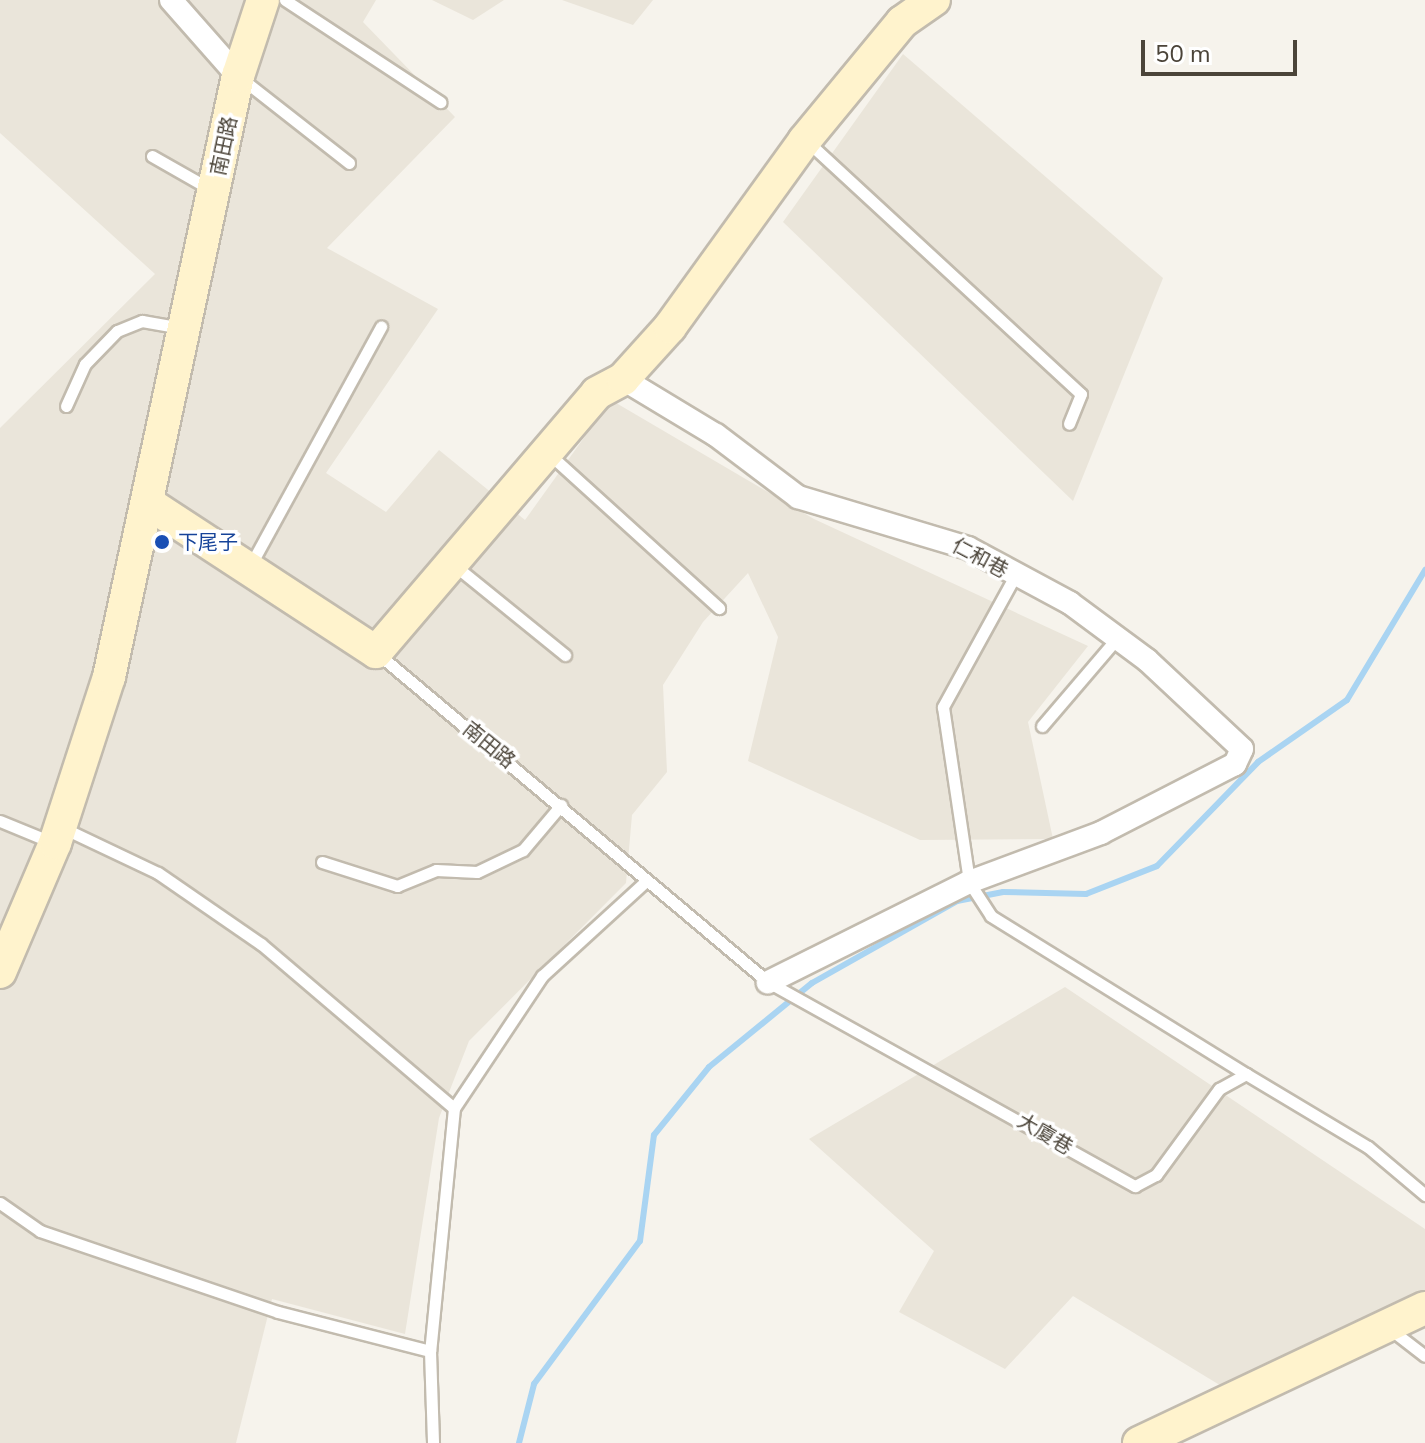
<!DOCTYPE html>
<html>
<head>
<meta charset="utf-8">
<style>
	body { margin:0 }
	#map { position:relative; width:1425px; height:1443px; overflow:hidden; background:#f6f3ec; font-family:"Nunito Sans","Noto Sans TC",sans-serif }
	div>[style] { position:absolute }
	.residential>* { inset:0; background:#eae5da }
	.stream>* { height:6px; margin:-3px; padding:0 3px; transform-origin:3px; border-radius:3px; background:#a9d4f2 }
	.roads { filter:drop-shadow(2px 0 #c2bbae) drop-shadow(-2px 0 #c2bbae) drop-shadow(0 2px #c2bbae) drop-shadow(0 -2px #c2bbae) }
	.lane>* { height:11px; margin:-5.5px; padding:0 5.5px; transform-origin:5.5px; border-radius:5.5px; background:#fff }
	.street>* { height:22px; margin:-11px; padding:0 11px; transform-origin:11px; border-radius:11px; background:#fff }
	.secondary>* { height:32px; margin:-16px; padding:0 16px; transform-origin:16px; border-radius:16px; background:#fff3cd }
	.dots>* { width:22px; height:22px; translate:-50% -50%; box-sizing:border-box; border:4px solid #fff; border-radius:50% }
	span { translate:-50% -50%; white-space:nowrap; text-align:center; line-height:1.15; -webkit-text-stroke:7px #fff; paint-order:stroke }
	.street-label { font-size:20px; color:#4b4439 }
	.transit-label { font-size:20px; color:#164399 }
	.left { translate:0 -50%; text-align:left }
	.scale { position:absolute; left:1141px; top:40px; width:156px; height:36px; box-sizing:border-box; border:4px solid #4b4439; border-top:0; padding-left:10px; font-size:24px; line-height:28px; white-space:nowrap; color:#4b4439; -webkit-text-stroke:6px #fff; paint-order:stroke }
</style>
</head>
<body>
<div id="map">
	<div class="residential">
		<i style="clip-path:polygon(0 0,376px 0,363px 22px,455px 117px,327px 248px,438px 309px,326px 473px,386px 512px,439px 450px,525px 520px,611px 400px,814px 519px,1088px 646px,1028px 722px,1053px 839px,920px 840px,748px 761px,778px 637px,748px 573px,703px 622px,663px 685px,667px 772px,632px 815px,626px 883px,469px 1041px,439px 1118px,405px 1334px,272px 1299px,236px 1443px,0 1443px,0 428px,155px 274px,0 133px)"></i>
		<i style="clip-path:polygon(432px 0,504px 0,473px 20px)"></i>
		<i style="clip-path:polygon(562px 0,653px 0,633px 25px)"></i>
		<i style="clip-path:polygon(903px 54px,1163px 278px,1073px 501px,783px 222px)"></i>
		<i style="clip-path:polygon(1065px 987px,1425px 1229px,1425px 1290px,1333px 1341px,1223px 1387px,1073px 1296px,1005px 1369px,899px 1312px,934px 1251px,809px 1139px)"></i>
	</div>
	<div class="stream">
		<i style="left:519px;top:1443px;width:61px;rotate:-75.7deg"></i>
		<i style="left:534px;top:1384px;width:178px;rotate:-53.5deg"></i>
		<i style="left:640px;top:1241px;width:107px;rotate:-82.5deg"></i>
		<i style="left:654px;top:1135px;width:87px;rotate:-51deg"></i>
		<i style="left:709px;top:1067px;width:133px;rotate:-39.2deg"></i>
		<i style="left:812px;top:983px;width:167px;rotate:-29.5deg"></i>
		<i style="left:957px;top:901px;width:47px;rotate:-11.1deg"></i>
		<i style="left:1003px;top:892px;width:83px;rotate:1.4deg"></i>
		<i style="left:1086px;top:894px;width:76px;rotate:-21.5deg"></i>
		<i style="left:1157px;top:866px;width:145px;rotate:-45.8deg"></i>
		<i style="left:1258px;top:762px;width:108px;rotate:-34.9deg"></i>
		<i style="left:1347px;top:700px;width:152px;rotate:-59deg"></i>
	</div>
	<div class="roads">
		<div class="lane">
			<i style="left:285px;top:0;width:186px;rotate:33.3deg"></i>
			<i style="left:242px;top:79px;width:136px;rotate:38.1deg"></i>
			<i style="left:809px;top:143px;width:370px;rotate:42.7deg"></i>
			<i style="left:1081px;top:394px;width:32px;rotate:112deg"></i>
			<i style="left:152px;top:156px;width:67px;rotate:29.6deg"></i>
			<i style="left:66px;top:406px;width:46px;rotate:-65.7deg"></i>
			<i style="left:85px;top:364px;width:46px;rotate:-45.9deg"></i>
			<i style="left:117px;top:331px;width:27px;rotate:-22deg"></i>
			<i style="left:142px;top:321px;width:39px;rotate:10deg"></i>
			<i style="left:548px;top:453px;width:231px;rotate:42.2deg"></i>
			<i style="left:454px;top:565px;width:143px;rotate:39deg"></i>
			<i style="left:250px;top:566px;width:273px;rotate:-61.3deg"></i>
			<i style="left:1016px;top:574px;width:152px;rotate:118.8deg"></i>
			<i style="left:943px;top:707px;width:177px;rotate:81.5deg"></i>
			<i style="left:969px;top:882px;width:40px;rotate:57.1deg"></i>
			<i style="left:991px;top:916px;width:300px;rotate:31.8deg"></i>
			<i style="left:377px;top:653px;width:511px;rotate:40.08deg"></i>
			<i style="left:768px;top:982px;width:420px;rotate:29.1deg"></i>
			<i style="left:1135px;top:1186px;width:24px;rotate:-28deg"></i>
			<i style="left:1156px;top:1175px;width:107px;rotate:-53.8deg"></i>
			<i style="left:1219px;top:1089px;width:31px;rotate:-29deg"></i>
			<i style="left:1246px;top:1074px;width:142px;rotate:30.9deg"></i>
			<i style="left:1368px;top:1147px;width:75px;rotate:40.1deg"></i>
			<i style="left:1042px;top:726px;width:117px;rotate:-49.5deg"></i>
			<i style="left:0;top:821px;width:55px;rotate:22.4deg"></i>
			<i style="left:61px;top:827px;width:107px;rotate:25.4deg"></i>
			<i style="left:158px;top:873px;width:125px;rotate:34.6deg"></i>
			<i style="left:261px;top:944px;width:253px;rotate:40.4deg"></i>
			<i style="left:454px;top:1108px;width:244px;rotate:95.6deg"></i>
			<i style="left:430px;top:1351px;width:92px;rotate:88.1deg"></i>
			<i style="left:322px;top:862px;width:79px;rotate:17.7deg"></i>
			<i style="left:397px;top:886px;width:42px;rotate:-22.3deg"></i>
			<i style="left:436px;top:870px;width:41px;rotate:2.8deg"></i>
			<i style="left:477px;top:872px;width:51px;rotate:-25.6deg"></i>
			<i style="left:523px;top:850px;width:59px;rotate:-49.8deg"></i>
			<i style="left:454px;top:1108px;width:159px;rotate:-56.3deg"></i>
			<i style="left:542px;top:976px;width:139px;rotate:-42.4deg"></i>
			<i style="left:0;top:1203px;width:49px;rotate:35deg"></i>
			<i style="left:40px;top:1231px;width:251px;rotate:18.8deg"></i>
			<i style="left:278px;top:1312px;width:157px;rotate:14.4deg"></i>
			<i style="left:1390px;top:1329px;width:44px;rotate:37.6deg"></i>
		</div>
		<div class="street">
			<i style="left:171px;top:0;width:101px;rotate:48.6deg"></i>
			<i style="left:623px;top:379px;width:109px;rotate:31.1deg"></i>
			<i style="left:716px;top:435px;width:103px;rotate:37.1deg"></i>
			<i style="left:798px;top:497px;width:177px;rotate:16.7deg"></i>
			<i style="left:968px;top:548px;width:116px;rotate:28.3deg"></i>
			<i style="left:1070px;top:603px;width:96px;rotate:36.5deg"></i>
			<i style="left:1147px;top:660px;width:130px;rotate:43.1deg"></i>
			<i style="left:1242px;top:749px;width:17px;rotate:115deg"></i>
			<i style="left:1235px;top:764px;width:151px;rotate:152.8deg"></i>
			<i style="left:1101px;top:833px;width:141px;rotate:159.6deg"></i>
			<i style="left:969px;top:882px;width:225px;rotate:153.5deg"></i>
		</div>
		<div class="secondary">
			<i style="left:148px;top:503px;width:272px;rotate:33.2deg"></i>
			<i style="left:376px;top:652px;width:340px;rotate:-49.5deg"></i>
			<i style="left:597px;top:393px;width:30px;rotate:-28deg"></i>
			<i style="left:623px;top:379px;width:70px;rotate:-47.9deg"></i>
			<i style="left:670px;top:327px;width:229px;rotate:-54.2deg"></i>
			<i style="left:804px;top:141px;width:154px;rotate:-50.5deg"></i>
			<i style="left:902px;top:22px;width:39px;rotate:-35deg"></i>
			<i style="left:0;top:972px;width:140px;rotate:-66.9deg"></i>
			<i style="left:55px;top:843px;width:175px;rotate:-72deg"></i>
			<i style="left:109px;top:677px;width:615px;rotate:-77.89deg"></i>
			<i style="left:238px;top:76px;width:80px;rotate:-71.8deg"></i>
			<i style="left:1139px;top:1443px;width:316px;rotate:-25.3deg"></i>
		</div>
	</div>
	<div class="dots">
		<i style="left:162px;top:542px;background:#1a4fb4"></i>
	</div>
	<div class="street-label">
		<span style="left:224px;top:146px;rotate:-78deg">南田路</span>
		<span style="left:980px;top:558px;rotate:28deg">仁和巷</span>
		<span style="left:489px;top:745px;rotate:39deg">南田路</span>
		<span style="left:1045px;top:1134px;rotate:30deg">大廈巷</span>
	</div>
	<div class="transit-label">
		<span class="left" style="left:178px;top:542px">下尾子</span>
	</div>
	<div class="scale">50 m</div>
</div>
</body>
</html>
